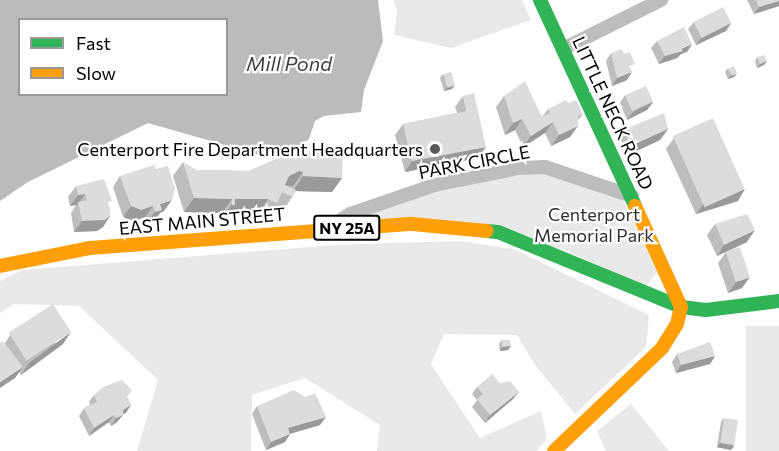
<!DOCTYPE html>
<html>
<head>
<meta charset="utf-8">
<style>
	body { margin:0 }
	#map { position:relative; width:779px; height:451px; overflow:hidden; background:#fff; font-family:Commissioner,sans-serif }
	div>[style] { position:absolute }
	.green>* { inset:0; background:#e9e9e9; transform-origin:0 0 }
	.water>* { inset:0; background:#bbb }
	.street>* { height:14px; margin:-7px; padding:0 7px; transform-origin:7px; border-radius:7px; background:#bdbdbd }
	.fast>* { height:14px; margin:-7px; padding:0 7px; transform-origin:7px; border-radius:7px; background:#30b455 }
	.slow>* { height:14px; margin:-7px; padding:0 7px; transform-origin:7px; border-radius:7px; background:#ff9f0a }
	.wall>* { inset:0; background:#bdbdbd }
	.shaded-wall>* { inset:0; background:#9a9a9a }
	.building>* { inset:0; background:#dcdcdc; transform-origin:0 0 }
	.dots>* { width:16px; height:16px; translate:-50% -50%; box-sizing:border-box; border:3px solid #fff; border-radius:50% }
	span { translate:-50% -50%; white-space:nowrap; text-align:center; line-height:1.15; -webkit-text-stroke:4.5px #fff; paint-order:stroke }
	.shield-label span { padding:2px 4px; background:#fff; border:2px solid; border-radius:4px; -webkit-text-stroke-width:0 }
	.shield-label { font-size:16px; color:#000; font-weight:700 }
	.street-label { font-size:18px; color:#000 }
	.poi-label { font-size:18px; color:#000 }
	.right { translate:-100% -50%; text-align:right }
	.park-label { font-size:18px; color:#2e2e2e }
	.water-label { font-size:20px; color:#3f3f3f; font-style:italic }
	.legend { position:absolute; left:18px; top:18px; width:210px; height:78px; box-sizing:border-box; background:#fff; border:2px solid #999; margin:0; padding:8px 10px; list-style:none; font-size:18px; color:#000 }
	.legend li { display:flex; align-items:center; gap:12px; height:30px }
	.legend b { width:30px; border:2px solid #999 }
</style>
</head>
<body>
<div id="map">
	<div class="green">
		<i style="clip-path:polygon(393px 0,522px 0,531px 20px,451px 48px,394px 35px,397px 10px)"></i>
		<i style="clip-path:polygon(542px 171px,622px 198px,657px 272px,646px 287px,562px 249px,349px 218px,432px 189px)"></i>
		<i style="clip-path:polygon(459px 241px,514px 249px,649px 315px,646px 347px,575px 414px,535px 365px,517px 335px,444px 334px,431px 364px,480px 438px,541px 411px,547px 439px,536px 451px,377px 451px,380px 425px,305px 378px,252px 395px,251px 451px,137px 451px,158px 380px,79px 306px,14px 304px,0 313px,0 281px,22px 270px,334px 245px)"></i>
		<i style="left:779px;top:326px;width:125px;height:33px;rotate:90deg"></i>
		<i style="clip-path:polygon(631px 404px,669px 451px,606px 451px,597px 431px)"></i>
	</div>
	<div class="water">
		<i style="clip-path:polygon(evenodd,0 0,378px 0,383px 41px,364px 90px,361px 112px,324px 116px,315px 121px,309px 139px,295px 152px,273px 159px,148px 123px,28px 182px,0 201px,0 0,20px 20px,226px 20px,226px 94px,20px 94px,20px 20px)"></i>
	</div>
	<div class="street">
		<i style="left:563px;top:49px;width:110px;rotate:-26.6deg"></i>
		<i style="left:328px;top:228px;width:26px;rotate:-32deg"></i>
		<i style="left:350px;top:214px;width:89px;rotate:-19deg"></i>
		<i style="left:434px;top:185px;width:87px;rotate:-11.3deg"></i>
		<i style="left:519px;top:168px;width:26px;rotate:-2deg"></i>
		<i style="left:545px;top:167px;width:92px;rotate:18.4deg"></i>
	</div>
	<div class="fast">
		<i style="left:540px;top:0;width:227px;rotate:65.2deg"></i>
		<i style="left:487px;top:231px;width:11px;rotate:5deg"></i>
		<i style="left:498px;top:232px;width:198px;rotate:22.3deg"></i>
		<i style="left:681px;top:307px;width:25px;rotate:7deg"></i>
		<i style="left:706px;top:310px;width:74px;rotate:-7deg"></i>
	</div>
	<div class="slow">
		<i style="left:0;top:266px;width:92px;rotate:-11.3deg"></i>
		<i style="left:90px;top:248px;width:323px;rotate:-4.3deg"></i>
		<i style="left:412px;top:224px;width:75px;rotate:5.3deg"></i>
		<i style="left:554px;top:451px;width:149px;rotate:-43.6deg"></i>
		<i style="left:662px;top:348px;width:28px;rotate:-58deg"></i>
		<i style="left:677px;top:324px;width:17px;rotate:-77deg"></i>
		<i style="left:681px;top:307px;width:111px;rotate:-114.5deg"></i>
	</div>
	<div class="wall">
		<i style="clip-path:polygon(747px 0,779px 0,779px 6px,754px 14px)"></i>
		<i style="clip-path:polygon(694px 22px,731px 23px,726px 31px,696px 45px,688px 29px)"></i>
		<i style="clip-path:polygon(657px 41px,687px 52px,681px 54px,677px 58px,659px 64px,651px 48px)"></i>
		<i style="clip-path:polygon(611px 53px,631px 69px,627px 80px,612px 86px,606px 61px)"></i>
		<i style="clip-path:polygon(757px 57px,767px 61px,764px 65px,757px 68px,755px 61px)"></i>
		<i style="clip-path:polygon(728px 68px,734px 77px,728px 79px,725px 72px)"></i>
		<i style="clip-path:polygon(443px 74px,452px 89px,444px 91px,440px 78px)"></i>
		<i style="clip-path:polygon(625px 95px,653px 102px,647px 110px,627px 120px,620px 103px)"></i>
		<i style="clip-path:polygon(463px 96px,478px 158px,405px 172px,395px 135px,403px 124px,457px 113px,455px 107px)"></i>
		<i style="clip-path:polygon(504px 96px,542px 117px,548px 109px,568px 103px,583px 114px,578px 120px,570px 137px,551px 146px,545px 133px,523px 147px,515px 130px,505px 135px,496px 107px)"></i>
		<i style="clip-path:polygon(628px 128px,668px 129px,660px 140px,630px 154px,620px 139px)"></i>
		<i style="clip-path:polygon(674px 138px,738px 201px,696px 214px,666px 149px)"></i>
		<i style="clip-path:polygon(298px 150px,342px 178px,332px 192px,296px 191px,283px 211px,274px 207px,267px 217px,258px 213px,229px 213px,225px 219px,222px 219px,222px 213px,184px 212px,173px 176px,183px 162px,196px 170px,249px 171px)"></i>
		<i style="clip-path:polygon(120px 176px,164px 211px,160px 213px,154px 221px,147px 223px,145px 217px,134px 221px,123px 217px,113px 187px)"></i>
		<i style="clip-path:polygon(76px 186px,109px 206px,110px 216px,103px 227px,97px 231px,74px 232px,71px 213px,76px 205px,70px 206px,68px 197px)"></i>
		<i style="clip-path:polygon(715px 224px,747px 242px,717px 256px,707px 235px)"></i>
		<i style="clip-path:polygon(726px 252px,742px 288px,728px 293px,718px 263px)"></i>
		<i style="clip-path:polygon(10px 335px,63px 344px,21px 375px,19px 372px,15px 378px,5px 343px)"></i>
		<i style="clip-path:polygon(502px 340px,511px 346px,508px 350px,500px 351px,499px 344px)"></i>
		<i style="clip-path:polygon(677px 354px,715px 356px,710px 364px,676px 373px,672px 362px)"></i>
		<i style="clip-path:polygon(500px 383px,519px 392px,513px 399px,485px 423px,472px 407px,477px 400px,472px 394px,477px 387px)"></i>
		<i style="clip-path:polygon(94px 395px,127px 397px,131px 405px,117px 422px,111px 426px,109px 422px,89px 436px,79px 416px,84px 408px,90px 405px,89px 402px)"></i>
		<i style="clip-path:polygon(257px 406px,320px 425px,290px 434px,285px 442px,266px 450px,252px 414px)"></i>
		<i style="clip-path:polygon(724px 418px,734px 446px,731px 450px,717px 447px,721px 422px)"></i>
	</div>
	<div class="shaded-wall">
		<i style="clip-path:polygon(779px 1px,779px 6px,754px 14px,759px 7px)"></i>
		<i style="clip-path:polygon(731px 23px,726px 31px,696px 45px,701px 38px)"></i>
		<i style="clip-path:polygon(692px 44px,687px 52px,681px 54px,677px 58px,659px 64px,665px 56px)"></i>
		<i style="clip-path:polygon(767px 61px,764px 65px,757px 68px,760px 64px)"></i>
		<i style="clip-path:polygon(632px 72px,627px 80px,612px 86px,617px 78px)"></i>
		<i style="clip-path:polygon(737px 73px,734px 77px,728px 79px,731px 75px)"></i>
		<i style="clip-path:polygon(455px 85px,452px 89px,444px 91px,447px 87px)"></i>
		<i style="clip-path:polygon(653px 102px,647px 110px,627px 120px,633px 112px)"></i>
		<i style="clip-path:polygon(522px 119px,515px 130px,505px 135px,513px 123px)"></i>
		<i style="clip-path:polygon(553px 122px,545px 133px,523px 147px,531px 136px)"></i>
		<i style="clip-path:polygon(578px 126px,570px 137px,551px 146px,559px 135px)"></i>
		<i style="clip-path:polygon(668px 129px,660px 140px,630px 154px,637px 143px)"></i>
		<i style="clip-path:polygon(486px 147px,478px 158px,405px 172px,412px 161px)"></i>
		<i style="clip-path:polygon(299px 171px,303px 172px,293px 186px,289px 186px,279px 191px,289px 176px)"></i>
		<i style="clip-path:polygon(303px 176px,342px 178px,332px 192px,293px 191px)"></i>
		<i style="clip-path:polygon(745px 189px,738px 201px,696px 214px,704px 203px)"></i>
		<i style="clip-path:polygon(85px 194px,79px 203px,78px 202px,76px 205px,70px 206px,78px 195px)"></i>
		<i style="clip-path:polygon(194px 198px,232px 199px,222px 213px,184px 212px)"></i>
		<i style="clip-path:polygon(235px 199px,268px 199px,258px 213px,229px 213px,225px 219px,222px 219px)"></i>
		<i style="clip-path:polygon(172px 200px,164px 211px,160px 213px,154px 221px,147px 223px,160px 204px)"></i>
		<i style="clip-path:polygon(131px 206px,153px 206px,145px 217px,134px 221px,123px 217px)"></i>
		<i style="clip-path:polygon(110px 216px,103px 227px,97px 231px,74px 232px,82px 221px)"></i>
		<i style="clip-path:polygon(755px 230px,747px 242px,717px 256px,724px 245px)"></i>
		<i style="clip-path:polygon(750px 277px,742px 288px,728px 293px,736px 282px)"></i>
		<i style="clip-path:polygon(71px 332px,63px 344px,21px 375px,29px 363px)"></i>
		<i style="clip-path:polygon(511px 346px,508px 350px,500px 351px,502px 347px)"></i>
		<i style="clip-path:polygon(715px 356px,710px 364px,676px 373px,681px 365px)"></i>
		<i style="clip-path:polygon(23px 367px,15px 378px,0 388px,0 382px)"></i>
		<i style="clip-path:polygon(519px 392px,513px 399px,485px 423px,490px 415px)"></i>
		<i style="clip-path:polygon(131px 405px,126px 413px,117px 417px,123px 410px)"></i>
		<i style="clip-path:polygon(114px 415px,109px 422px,89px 436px,94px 428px)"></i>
		<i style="clip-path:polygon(123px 415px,117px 422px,111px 426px,116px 418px)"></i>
		<i style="clip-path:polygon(326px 417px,320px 425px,282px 436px,288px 428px)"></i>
		<i style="clip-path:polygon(290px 434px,285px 442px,266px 450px,271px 442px)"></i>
		<i style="clip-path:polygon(720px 443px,734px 446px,731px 450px,717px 447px)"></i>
	</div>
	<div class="building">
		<i style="clip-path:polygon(756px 0,779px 0,779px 1px,759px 7px)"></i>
		<i style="left:723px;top:7px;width:18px;height:33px;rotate:63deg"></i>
		<i style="clip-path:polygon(684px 27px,692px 44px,681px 48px,683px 51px,665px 56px,657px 41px)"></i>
		<i style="clip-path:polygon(622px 49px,624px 54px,630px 52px,635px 64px,629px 66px,632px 72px,617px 78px,611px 53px)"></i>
		<i style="clip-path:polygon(764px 55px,767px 61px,760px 64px,757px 57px)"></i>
		<i style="left:734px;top:66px;width:8px;height:6px;rotate:67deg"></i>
		<i style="left:451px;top:72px;width:14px;height:8px;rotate:73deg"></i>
		<i style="clip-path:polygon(525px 81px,542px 117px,550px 113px,548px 109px,566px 100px,568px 103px,576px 100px,583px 114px,578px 116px,578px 126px,559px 135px,553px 122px,531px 136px,522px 119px,513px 123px,504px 96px)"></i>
		<i style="left:646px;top:86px;width:17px;height:23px;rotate:66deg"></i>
		<i style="clip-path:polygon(474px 93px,486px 147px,412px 161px,403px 124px,467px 111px,463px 96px)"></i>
		<i style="clip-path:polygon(664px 113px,668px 129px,637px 143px,628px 128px)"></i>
		<i style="left:713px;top:118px;width:78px;height:44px;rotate:66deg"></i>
		<i style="clip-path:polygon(298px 150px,343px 152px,342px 178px,303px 176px,303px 172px,299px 171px,289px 176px,285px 185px,296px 190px,293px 197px,282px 192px,277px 203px,268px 199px,235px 199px,235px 205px,232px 205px,232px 199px,194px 198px,183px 162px,196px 170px,249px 171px)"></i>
		<i style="clip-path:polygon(154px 165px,156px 169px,168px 166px,175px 189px,172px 200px,160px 204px,162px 210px,155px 212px,153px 206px,141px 210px,131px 206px,120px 176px)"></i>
		<i style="clip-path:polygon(104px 179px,112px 201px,108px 202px,110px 216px,105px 220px,82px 221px,78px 202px,87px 200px,85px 194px,78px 195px,76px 186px)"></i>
		<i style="clip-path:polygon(747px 214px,755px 230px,724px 245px,715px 224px)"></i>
		<i style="left:740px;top:247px;width:32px;height:15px;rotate:72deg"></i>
		<i style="left:53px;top:304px;width:33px;height:53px;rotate:57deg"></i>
		<i style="clip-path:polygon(502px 340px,510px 340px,511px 346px,502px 347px)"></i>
		<i style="clip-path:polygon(3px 341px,23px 367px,0 382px,0 343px)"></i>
		<i style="clip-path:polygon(710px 342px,715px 356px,681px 365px,677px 354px)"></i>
		<i style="clip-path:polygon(492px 374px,500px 383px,510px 381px,519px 392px,490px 415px,477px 399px,483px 394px,477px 387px)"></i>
		<i style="clip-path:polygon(122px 380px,132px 390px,127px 397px,131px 405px,123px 410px,123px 415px,116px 418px,114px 415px,94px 428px,84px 408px,97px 402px,94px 395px,103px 387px)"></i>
		<i style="clip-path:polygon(294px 390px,305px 397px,315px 393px,326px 417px,288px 428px,290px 434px,271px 442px,257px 406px)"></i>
		<i style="left:724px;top:418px;width:14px;height:25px;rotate:8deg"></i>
	</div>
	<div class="dots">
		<i style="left:435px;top:149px;background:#595959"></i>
	</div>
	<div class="shield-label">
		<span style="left:347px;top:228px">NY 25A</span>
	</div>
	<div class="street-label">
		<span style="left:613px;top:113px;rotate:65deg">LITTLE NECK ROAD</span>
		<span style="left:474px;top:162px;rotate:-11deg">PARK CIRCLE</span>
		<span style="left:202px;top:221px;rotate:-5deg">EAST MAIN STREET</span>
	</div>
	<div class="poi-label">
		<span class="right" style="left:423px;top:149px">Centerport Fire Department Headquarters</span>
	</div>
	<div class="park-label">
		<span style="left:594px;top:225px">Centerport<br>Memorial Park</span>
	</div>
	<div class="water-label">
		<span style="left:289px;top:63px">Mill Pond</span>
	</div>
	<ul class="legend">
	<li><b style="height:8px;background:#30b455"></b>Fast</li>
	<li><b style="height:8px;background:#ff9f0a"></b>Slow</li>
	</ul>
</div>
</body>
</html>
